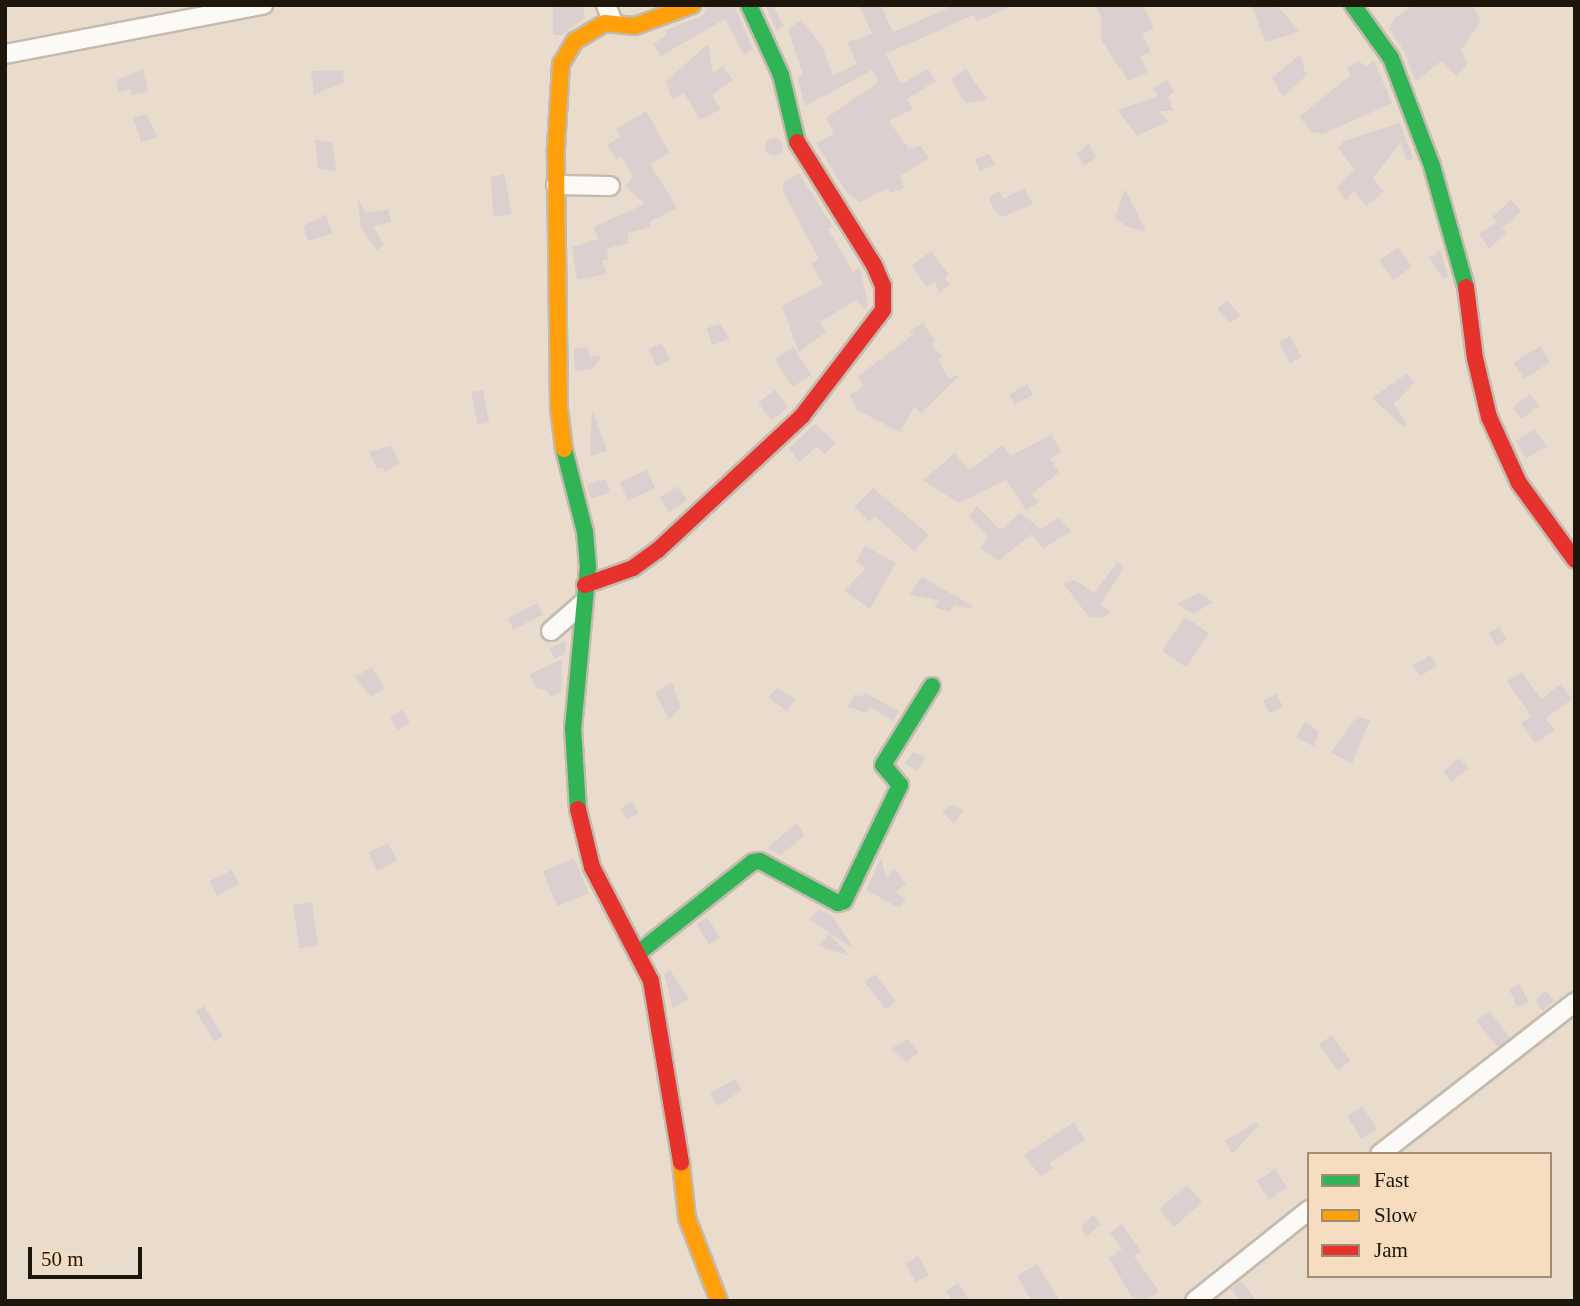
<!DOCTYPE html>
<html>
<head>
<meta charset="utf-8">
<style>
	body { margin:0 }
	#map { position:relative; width:1580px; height:1306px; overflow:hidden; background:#e9dccc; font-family:"Times New Roman",serif }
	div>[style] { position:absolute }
	.building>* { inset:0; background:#dbd0cf; transform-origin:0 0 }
	.round { border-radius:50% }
	.roads { filter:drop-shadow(2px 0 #c4baae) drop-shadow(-2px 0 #c4baae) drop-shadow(0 2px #c4baae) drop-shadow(0 -2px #c4baae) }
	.street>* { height:18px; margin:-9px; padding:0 9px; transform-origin:9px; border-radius:9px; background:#fcfaf7 }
	.fast>* { height:16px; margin:-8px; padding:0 8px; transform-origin:8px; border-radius:8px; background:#30b455 }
	.slow>* { height:16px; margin:-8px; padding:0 8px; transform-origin:8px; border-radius:8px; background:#ff9f0a }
	.jam>* { height:16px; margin:-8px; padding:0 8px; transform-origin:8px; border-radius:8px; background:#e5322d }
	span { translate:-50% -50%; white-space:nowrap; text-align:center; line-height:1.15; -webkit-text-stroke:7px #f6ddbf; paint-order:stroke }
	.frame { position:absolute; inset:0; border:7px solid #1e160b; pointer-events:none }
	.legend { position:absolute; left:1307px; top:1152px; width:245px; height:126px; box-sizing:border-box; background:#f6ddbf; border:2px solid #a08d77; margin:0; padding:9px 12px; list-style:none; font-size:21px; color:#1e160b }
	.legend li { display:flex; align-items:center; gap:14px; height:35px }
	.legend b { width:35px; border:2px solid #a08d77 }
	.scale { position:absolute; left:28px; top:1247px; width:114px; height:32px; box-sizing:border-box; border:4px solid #1e160b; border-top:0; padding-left:9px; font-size:21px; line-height:24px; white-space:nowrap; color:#1e160b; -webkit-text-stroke:5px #f6ddbf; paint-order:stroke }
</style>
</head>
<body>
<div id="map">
	<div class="building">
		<i style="clip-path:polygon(553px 5px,583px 5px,585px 17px,562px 35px,553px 35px)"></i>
		<i style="clip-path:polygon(707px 5px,734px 5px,753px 49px,744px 55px,725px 19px,661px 56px,653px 44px,667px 35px,665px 31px,703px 15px)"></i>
		<i style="clip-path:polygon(765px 5px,772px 5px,784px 26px,777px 31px)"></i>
		<i style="clip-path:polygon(859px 5px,881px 5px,893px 32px,955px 5px,1014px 5px,977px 21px,973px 15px,886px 54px,901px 84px,928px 69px,936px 81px,907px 99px,913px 109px,889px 121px,909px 149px,921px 146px,929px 158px,900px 176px,904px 188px,890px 193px,888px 188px,860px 202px,847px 193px,816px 143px,834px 134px,826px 118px,879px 82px,872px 70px,805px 106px,797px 77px,803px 75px,788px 30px,801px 20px,822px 46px,833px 76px,857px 64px,847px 42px,872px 34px)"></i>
		<i style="clip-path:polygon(1095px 5px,1143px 5px,1154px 28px,1142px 34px,1151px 51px,1140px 57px,1148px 72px,1128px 81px,1101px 39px,1101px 16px)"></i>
		<i style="clip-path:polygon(1252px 5px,1277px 5px,1300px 32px,1265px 42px)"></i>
		<i style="clip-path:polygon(1414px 5px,1472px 5px,1481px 21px,1461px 50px,1467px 64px,1457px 76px,1441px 61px,1416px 82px,1405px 52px,1389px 29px,1396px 17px)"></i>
		<i style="clip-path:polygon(708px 44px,713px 73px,723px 66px,733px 80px,712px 95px,721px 109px,700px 120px,684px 93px,672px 100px,666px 81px)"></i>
		<i style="clip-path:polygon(1301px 54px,1306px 76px,1283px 97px,1272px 78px)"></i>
		<i style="clip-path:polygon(1358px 60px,1366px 67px,1374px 60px,1392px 103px,1323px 134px,1312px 132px,1299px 117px,1351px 75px,1347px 68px)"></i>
		<i style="clip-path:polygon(143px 69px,148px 92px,132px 95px,131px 89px,118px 92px,116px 80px)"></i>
		<i style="clip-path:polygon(966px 69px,987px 100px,967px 103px,961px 98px,951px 79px)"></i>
		<i style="clip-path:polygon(343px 70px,344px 83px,314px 94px,311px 71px)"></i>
		<i style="clip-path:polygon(1167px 80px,1174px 92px,1168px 96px,1173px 111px,1157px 111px,1169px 121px,1137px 136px,1118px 110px,1158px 96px,1152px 88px)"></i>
		<i style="clip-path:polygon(646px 111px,670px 153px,650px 164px,677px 208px,649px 222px,651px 227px,627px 233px,629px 243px,606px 249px,609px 259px,602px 261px,607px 274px,577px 280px,572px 247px,599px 239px,593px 227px,645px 204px,625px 186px,633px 177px,621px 155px,616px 159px,607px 145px,621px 136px,616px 129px)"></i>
		<i style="clip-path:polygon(146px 114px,158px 137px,141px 142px,133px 118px)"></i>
		<i style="clip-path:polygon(1400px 123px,1413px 158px,1407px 162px,1401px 142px,1373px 178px,1384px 192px,1366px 206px,1354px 191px,1346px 201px,1337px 187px,1354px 169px,1338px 148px,1344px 141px)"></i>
		<i class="round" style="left:765px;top:138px;width:18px;height:18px"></i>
		<i style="clip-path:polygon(315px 140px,332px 142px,337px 172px,318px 169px)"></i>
		<i style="clip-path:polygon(1089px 143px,1096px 158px,1084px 166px,1077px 154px)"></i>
		<i style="clip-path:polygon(989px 154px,996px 165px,979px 171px,975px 159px)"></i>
		<i style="clip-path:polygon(799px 173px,833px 227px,828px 229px,853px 272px,859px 268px,861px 272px,868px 305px,865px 309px,856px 300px,820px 322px,826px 332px,799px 352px,782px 306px,823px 284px,811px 264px,819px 259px,783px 192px,783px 183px)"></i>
		<i style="clip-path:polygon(504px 174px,512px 214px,493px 217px,491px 177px)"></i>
		<i style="clip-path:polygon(1024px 188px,1033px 204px,1002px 217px,994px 210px,989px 197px,999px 191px,1003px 199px)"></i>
		<i style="clip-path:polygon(1125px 189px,1146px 231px,1128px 227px,1115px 218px)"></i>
		<i style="clip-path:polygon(357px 197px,366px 213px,388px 209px,391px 222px,373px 226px,384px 245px,377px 250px,361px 229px)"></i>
		<i style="left:1511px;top:200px;width:15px;height:25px;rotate:48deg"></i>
		<i style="clip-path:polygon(326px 214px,332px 233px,308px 241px,303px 226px)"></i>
		<i style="clip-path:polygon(1497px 222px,1506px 233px,1489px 249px,1479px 234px)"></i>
		<i style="left:1398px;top:247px;width:24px;height:23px;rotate:55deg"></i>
		<i style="clip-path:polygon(1440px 250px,1448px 276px,1444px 279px,1429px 258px)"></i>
		<i style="clip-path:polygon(931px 251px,949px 275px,945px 278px,950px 285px,939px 293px,935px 281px,926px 287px,912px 265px)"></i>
		<i style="left:1227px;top:300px;width:20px;height:13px;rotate:49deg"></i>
		<i style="clip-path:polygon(923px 323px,935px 341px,931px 344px,942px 356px,938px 359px,948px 378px,960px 375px,922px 413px,914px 407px,900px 432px,857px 410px,850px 395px,864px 386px,857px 377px,913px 335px,910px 331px)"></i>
		<i style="clip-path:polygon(720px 324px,730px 339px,712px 345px,707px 328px)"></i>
		<i style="left:1290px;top:336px;width:24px;height:13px;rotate:62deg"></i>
		<i style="left:662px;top:343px;width:19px;height:15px;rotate:65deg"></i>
		<i style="left:1540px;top:346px;width:19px;height:31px;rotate:58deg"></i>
		<i style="clip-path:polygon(588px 347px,589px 356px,602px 356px,591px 370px,575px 371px,574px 348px)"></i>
		<i style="left:793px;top:347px;width:33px;height:22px;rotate:57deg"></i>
		<i style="clip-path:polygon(1406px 374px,1415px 382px,1394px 404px,1407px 424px,1404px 427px,1372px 398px)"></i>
		<i style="left:1027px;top:384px;width:12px;height:21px;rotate:59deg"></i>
		<i style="left:483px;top:390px;width:33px;height:12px;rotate:79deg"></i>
		<i style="left:775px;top:390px;width:22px;height:21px;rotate:54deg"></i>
		<i style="left:1530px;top:394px;width:15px;height:22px;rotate:53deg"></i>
		<i style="clip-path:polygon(592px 409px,607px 451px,590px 456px)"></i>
		<i style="clip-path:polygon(815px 424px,836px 443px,825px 454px,816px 447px,799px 462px,789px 448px)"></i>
		<i style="clip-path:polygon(1534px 429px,1547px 446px,1526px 459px,1516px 441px)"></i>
		<i style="clip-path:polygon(1051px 435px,1062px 452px,1050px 458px,1059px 472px,1032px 494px,1039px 502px,1026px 510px,1006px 480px,959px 503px,923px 480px,955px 453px,969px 470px,1003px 445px,1010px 456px)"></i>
		<i style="clip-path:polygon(391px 445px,400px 464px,385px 472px,382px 467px,377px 469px,369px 452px)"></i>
		<i style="left:647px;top:470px;width:20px;height:30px;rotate:66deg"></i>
		<i style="left:606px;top:479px;width:14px;height:20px;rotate:73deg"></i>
		<i style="left:678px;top:486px;width:17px;height:22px;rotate:57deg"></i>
		<i style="clip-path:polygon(873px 488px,929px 535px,914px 551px,875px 516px,869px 522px,854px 507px)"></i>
		<i style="clip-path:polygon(977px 506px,998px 528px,1003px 529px,1020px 513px,1041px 529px,1059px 518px,1071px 531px,1043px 549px,1032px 534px,998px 561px,981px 548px,988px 536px,969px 517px)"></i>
		<i style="clip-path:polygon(865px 546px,896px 563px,870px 609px,844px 591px,866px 568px,856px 562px)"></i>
		<i style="clip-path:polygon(1117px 562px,1124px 567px,1100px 606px,1111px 611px,1102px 618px,1089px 617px,1063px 583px,1075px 580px,1094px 593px)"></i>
		<i style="clip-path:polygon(922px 577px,973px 606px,972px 609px,954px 605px,949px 612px,934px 607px,939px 601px,909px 594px)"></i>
		<i style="clip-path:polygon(1199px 593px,1213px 602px,1193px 614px,1177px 604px)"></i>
		<i style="left:537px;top:603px;width:13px;height:33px;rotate:63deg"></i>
		<i style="left:1185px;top:617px;width:29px;height:41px;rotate:34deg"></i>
		<i style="left:1499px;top:627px;width:15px;height:12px;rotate:58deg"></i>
		<i style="clip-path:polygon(566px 641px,565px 654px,554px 659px,550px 648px)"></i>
		<i style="left:1430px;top:655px;width:13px;height:20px;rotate:58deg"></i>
		<i style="clip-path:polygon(562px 659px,561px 692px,550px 697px,547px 690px,536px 688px,530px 674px)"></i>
		<i style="clip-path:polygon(372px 667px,385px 688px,371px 697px,355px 677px)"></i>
		<i style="clip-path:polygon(1522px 672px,1541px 699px,1561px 684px,1572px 699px,1545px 719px,1555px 730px,1535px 743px,1521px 723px,1531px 716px,1507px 681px)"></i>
		<i style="clip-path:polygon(672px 682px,681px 708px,669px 719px,655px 693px)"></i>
		<i style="clip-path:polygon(777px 688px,795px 699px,787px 711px,768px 698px)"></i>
		<i style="clip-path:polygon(865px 693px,899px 711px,893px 721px,870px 707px,866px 713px,848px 707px,855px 694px,862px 697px)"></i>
		<i style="left:1276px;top:694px;width:14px;height:15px;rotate:60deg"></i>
		<i style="left:402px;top:710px;width:15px;height:14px;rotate:58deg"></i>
		<i style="clip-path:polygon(1357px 716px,1370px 720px,1352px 764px,1331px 752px)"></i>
		<i style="clip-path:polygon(1305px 722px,1319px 732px,1314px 747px,1296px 737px)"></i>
		<i style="clip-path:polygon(914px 752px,926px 758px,917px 771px,904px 763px)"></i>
		<i style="clip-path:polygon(1459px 758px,1469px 768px,1451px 782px,1444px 771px)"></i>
		<i style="left:632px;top:802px;width:13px;height:13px;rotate:61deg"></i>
		<i style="clip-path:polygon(952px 805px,964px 810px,954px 824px,942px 811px)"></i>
		<i style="clip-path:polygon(797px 823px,805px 836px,780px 855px,767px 848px)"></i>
		<i style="left:388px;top:843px;width:20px;height:22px;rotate:63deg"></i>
		<i style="left:574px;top:858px;width:38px;height:34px;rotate:67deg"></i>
		<i style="clip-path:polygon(881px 858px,886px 877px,895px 868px,906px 884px,895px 893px,906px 898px,899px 908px,866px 890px)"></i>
		<i style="left:232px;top:870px;width:16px;height:25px;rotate:63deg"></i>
		<i style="left:312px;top:902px;width:44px;height:19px;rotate:82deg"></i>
		<i style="clip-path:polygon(819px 910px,832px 916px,854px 949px,809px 919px)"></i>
		<i style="left:707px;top:917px;width:24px;height:13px;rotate:57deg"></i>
		<i style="clip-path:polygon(829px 934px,850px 956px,818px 946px)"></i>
		<i style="clip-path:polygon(670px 970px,689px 999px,673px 1008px,664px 974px)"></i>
		<i style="left:875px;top:974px;width:34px;height:13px;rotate:53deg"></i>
		<i style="left:1520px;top:984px;width:20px;height:12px;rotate:66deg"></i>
		<i style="left:1546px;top:991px;width:13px;height:15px;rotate:51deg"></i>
		<i style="left:204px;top:1006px;width:36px;height:10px;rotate:58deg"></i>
		<i style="left:1489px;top:1011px;width:35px;height:16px;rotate:51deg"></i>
		<i style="left:1332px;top:1035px;width:32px;height:16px;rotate:54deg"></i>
		<i style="clip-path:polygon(907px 1039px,919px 1052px,906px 1062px,891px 1049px)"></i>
		<i style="clip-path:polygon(735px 1079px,742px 1090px,717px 1106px,710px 1093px)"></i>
		<i style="left:1362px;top:1106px;width:27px;height:18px;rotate:57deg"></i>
		<i style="clip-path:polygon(1074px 1122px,1085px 1140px,1049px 1163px,1053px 1168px,1041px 1177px,1024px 1155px)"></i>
		<i style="clip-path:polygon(1256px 1122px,1259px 1125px,1232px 1154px,1225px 1141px)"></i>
		<i style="left:1275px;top:1169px;width:22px;height:22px;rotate:56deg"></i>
		<i style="left:1187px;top:1185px;width:23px;height:37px;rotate:49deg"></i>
		<i style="clip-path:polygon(1093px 1215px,1101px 1224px,1086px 1237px,1081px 1226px)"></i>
		<i style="clip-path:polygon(1122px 1224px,1141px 1251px,1134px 1256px,1159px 1291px,1146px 1301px,1134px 1301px,1109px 1258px,1122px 1249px,1110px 1233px)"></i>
		<i style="left:918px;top:1256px;width:22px;height:15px;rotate:60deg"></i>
		<i style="clip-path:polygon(1037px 1264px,1060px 1301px,1032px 1301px,1017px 1276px)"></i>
		<i style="clip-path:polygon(1241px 1281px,1257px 1301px,1241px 1301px,1231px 1289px)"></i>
		<i style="clip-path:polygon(958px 1283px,970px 1301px,952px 1301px,946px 1291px)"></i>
	</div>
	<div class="roads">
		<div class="street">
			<i style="left:606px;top:5px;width:18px;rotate:68deg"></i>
			<i style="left:5px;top:54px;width:263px;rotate:-10.8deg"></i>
			<i style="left:556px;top:185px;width:54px;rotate:1.1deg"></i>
			<i style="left:551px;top:631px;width:43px;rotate:-41.2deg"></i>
			<i style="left:1380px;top:1154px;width:247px;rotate:-37.9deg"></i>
			<i style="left:1195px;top:1301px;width:146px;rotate:-38.6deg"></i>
		</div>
		<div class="fast">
			<i style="left:749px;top:5px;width:77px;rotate:65.4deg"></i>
			<i style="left:781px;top:75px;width:69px;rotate:76.6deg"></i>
			<i style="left:1353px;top:5px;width:65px;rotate:54.4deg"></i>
			<i style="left:1391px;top:58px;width:116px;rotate:69.2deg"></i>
			<i style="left:1432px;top:166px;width:126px;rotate:74.3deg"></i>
			<i style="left:564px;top:449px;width:86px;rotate:75.8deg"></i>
			<i style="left:585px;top:532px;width:35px;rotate:85deg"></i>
			<i style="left:588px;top:567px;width:162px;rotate:95.3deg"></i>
			<i style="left:573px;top:728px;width:81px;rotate:86.5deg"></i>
			<i style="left:637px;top:954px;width:148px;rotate:-38.4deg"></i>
			<i style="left:753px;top:862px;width:7px;rotate:-8deg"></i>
			<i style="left:760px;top:861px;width:89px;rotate:28.3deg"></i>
			<i style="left:838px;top:903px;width:6px;rotate:-18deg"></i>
			<i style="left:844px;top:901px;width:129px;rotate:-64.2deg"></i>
			<i style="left:900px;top:785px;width:26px;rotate:-130deg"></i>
			<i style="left:883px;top:765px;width:93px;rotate:-58.2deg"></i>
		</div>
		<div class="slow">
			<i style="left:564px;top:449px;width:40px;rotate:-97.1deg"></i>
			<i style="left:559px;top:409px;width:261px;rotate:-90.7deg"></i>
			<i style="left:556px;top:148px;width:84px;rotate:-86.6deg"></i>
			<i style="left:561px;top:64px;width:27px;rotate:-59deg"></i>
			<i style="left:575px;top:41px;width:35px;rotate:-31deg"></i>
			<i style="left:605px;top:23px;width:30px;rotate:6deg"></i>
			<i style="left:635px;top:26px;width:61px;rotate:-20.2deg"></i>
			<i style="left:681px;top:1163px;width:55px;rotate:83.8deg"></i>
			<i style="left:687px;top:1218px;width:89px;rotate:68.9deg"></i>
		</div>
		<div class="jam">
			<i style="left:1466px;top:287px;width:72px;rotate:82.8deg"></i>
			<i style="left:1475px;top:358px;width:61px;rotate:76.7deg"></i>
			<i style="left:1489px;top:417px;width:72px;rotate:65.6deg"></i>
			<i style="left:1519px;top:483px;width:95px;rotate:54deg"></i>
			<i style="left:585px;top:585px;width:51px;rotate:-19.5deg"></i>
			<i style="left:633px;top:568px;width:31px;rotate:-36deg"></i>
			<i style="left:658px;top:550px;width:197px;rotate:-42.9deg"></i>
			<i style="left:802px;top:416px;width:133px;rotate:-52.6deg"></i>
			<i style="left:883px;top:310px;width:24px;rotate:-90deg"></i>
			<i style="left:883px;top:286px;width:23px;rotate:-113deg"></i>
			<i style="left:874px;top:265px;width:145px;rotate:-122deg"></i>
			<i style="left:578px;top:809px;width:60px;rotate:76.4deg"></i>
			<i style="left:592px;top:867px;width:128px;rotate:62.6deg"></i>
			<i style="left:651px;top:981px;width:184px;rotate:80.6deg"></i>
		</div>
	</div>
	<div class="frame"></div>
	<ul class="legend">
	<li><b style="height:9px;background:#30b455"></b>Fast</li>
	<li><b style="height:9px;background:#ff9f0a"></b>Slow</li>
	<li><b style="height:9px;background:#e5322d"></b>Jam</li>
	</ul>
	<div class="scale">50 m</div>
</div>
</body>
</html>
